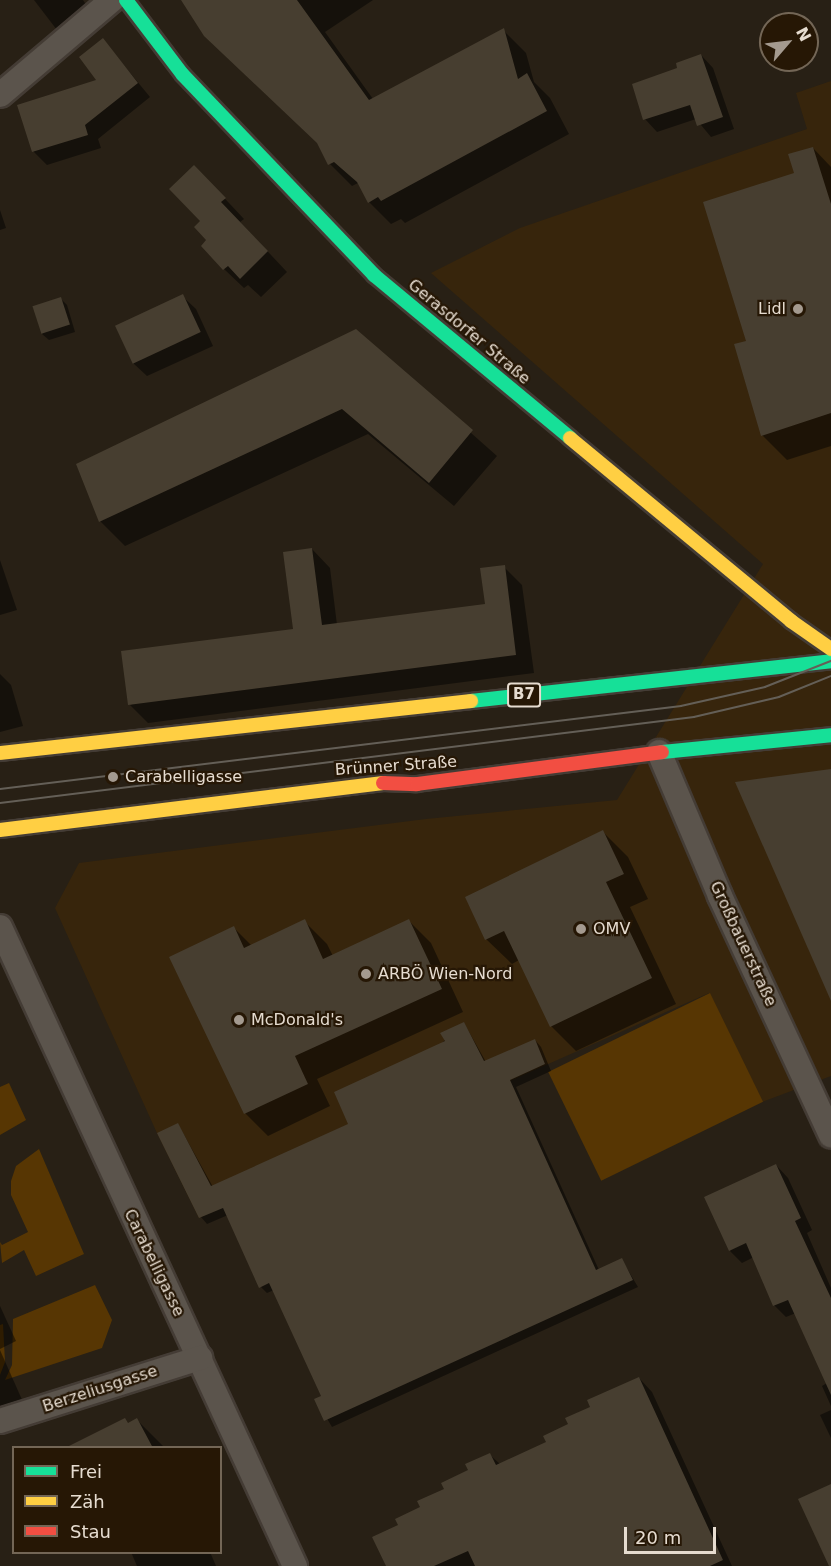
<!DOCTYPE html>
<html>
<head>
<meta charset="utf-8">
<style>
	body { margin:0 }
	#map { position:relative; width:831px; height:1566px; overflow:hidden; background:#282015; font-family:"DejaVu Sans",sans-serif }
	div>[style] { position:absolute }
	.built>* { inset:0; background:#37250c }
	.green>* { inset:0; background:#573603; transform-origin:0 0 }
	.shadow>* { inset:0; background:#0007 }
	.building>* { inset:0; background:#473e30; transform-origin:0 0 }
	.roads { filter:drop-shadow(2px 0 #443c35) drop-shadow(-2px 0 #443c35) drop-shadow(0 2px #443c35) drop-shadow(0 -2px #443c35) }
	.street>* { height:24px; margin:-12px; padding:0 12px; transform-origin:12px; border-radius:12px; background:#5b544c }
	.fast>* { height:14px; margin:-7px; padding:0 7px; transform-origin:7px; border-radius:7px; background:#16e098 }
	.slow>* { height:14px; margin:-7px; padding:0 7px; transform-origin:7px; border-radius:7px; background:#ffcf43 }
	.jam>* { height:14px; margin:-7px; padding:0 7px; transform-origin:7px; border-radius:7px; background:#f24e42 }
	.tram>* { height:1.5px; margin:-0.75px; padding:0 0.75px; transform-origin:0.75px; border-radius:0.75px; background:#645f57 }
	.dots>* { width:16px; height:16px; translate:-50% -50%; box-sizing:border-box; border:3px solid #261705; border-radius:50% }
	span { translate:-50% -50%; white-space:nowrap; text-align:center; line-height:1.15; -webkit-text-stroke:4.5px #261705; paint-order:stroke }
	.shield-label span { padding:2px 4px; background:#261705; border:2px solid; border-radius:4px; -webkit-text-stroke-width:0 }
	.shield-label { font-size:15px; color:#e6dcd0; font-weight:700 }
	.poi-label { font-size:16px; color:#e6dcd0 }
	.right { translate:-100% -50%; text-align:right }
	.left { translate:0 -50%; text-align:left }
	.street-label { font-size:16px; color:#e6dcd0 }
	.legend { position:absolute; left:12px; top:1446px; width:210px; height:108px; box-sizing:border-box; background:#261705; border:2px solid #736656; margin:0; padding:8px 10px; list-style:none; font-size:18px; color:#e6dcd0 }
	.legend li { display:flex; align-items:center; gap:12px; height:30px }
	.legend b { width:30px; border:2px solid #736656 }
	.north { position:absolute; left:759px; top:12px; width:60px; height:60px; box-sizing:border-box; background:#261705; border:2px solid #736656; border-radius:50%; rotate:62deg; font-size:16px; font-weight:700; line-height:24px; text-align:center; color:#e6dcd0 }
	.north::after { content:''; display:block; margin:auto; width:21px; height:27px; background:#a49a8f; clip-path:polygon(50% 0,100% 100%,50% 72%,0 100%) }
	.scale { position:absolute; left:624px; top:1527px; width:92px; height:27px; box-sizing:border-box; border:3px solid #e6dcd0; border-top:0; padding-left:8px; font-size:18px; line-height:21px; white-space:nowrap; color:#e6dcd0; -webkit-text-stroke:4px #261705; paint-order:stroke }
</style>
</head>
<body>
<div id="map">
	<div class="built">
		<i style="clip-path:polygon(831px 81px,831px 1076px,762px 1102px,709px 993px,199px 1218px,157px 1133px,55px 908px,79px 863px,426px 819px,617px 800px,763px 564px,431px 273px,520px 228px,807px 129px,796px 93px)"></i>
	</div>
	<div class="green">
		<i style="left:710px;top:993px;width:121px;height:180px;rotate:64deg"></i>
		<i style="clip-path:polygon(9px 1083px,26px 1120px,0 1135px,0 1087px)"></i>
		<i style="clip-path:polygon(39px 1149px,84px 1254px,36px 1276px,24px 1250px,2px 1263px,0 1242px,2px 1245px,28px 1232px,11px 1195px,11px 1181px,16px 1166px)"></i>
		<i style="clip-path:polygon(95px 1285px,112px 1320px,102px 1348px,5px 1380px,12px 1365px,13px 1319px)"></i>
		<i style="clip-path:polygon(3px 1324px,5px 1362px,0 1375px,0 1325px)"></i>
	</div>
	<div class="shadow">
		<i style="clip-path:polygon(34px 0,83px 0,90px 11px,57px 30px)"></i>
		<i style="clip-path:polygon(182px 0,373px 0,325px 32px,373px 99px,503px 30px,526px 53px,534px 82px,550px 98px,569px 134px,405px 223px,401px 219px,391px 224px,369px 202px,358px 183px,352px 186px,330px 164px,320px 145px)"></i>
		<i style="clip-path:polygon(103px 40px,150px 97px,98px 139px,101px 148px,47px 165px,34px 152px,19px 106px,99px 81px)"></i>
		<i style="clip-path:polygon(701px 55px,713px 68px,734px 129px,711px 137px,696px 119px,657px 132px,645px 119px,679px 69px)"></i>
		<i style="clip-path:polygon(813px 148px,831px 167px,831px 446px,787px 460px,762px 435px,748px 342px,796px 174px)"></i>
		<i style="clip-path:polygon(214px 187px,244px 219px,240px 222px,287px 272px,261px 297px,248px 285px,244px 288px,224px 269px,208px 240px)"></i>
		<i style="clip-path:polygon(0 210px,6px 228px,0 230px)"></i>
		<i style="clip-path:polygon(182px 296px,196px 309px,213px 346px,147px 376px,133px 363px)"></i>
		<i style="clip-path:polygon(61px 299px,67px 305px,75px 332px,49px 340px,42px 334px)"></i>
		<i style="clip-path:polygon(356px 331px,497px 456px,454px 506px,368px 434px,125px 546px,100px 521px)"></i>
		<i style="clip-path:polygon(312px 549px,330px 568px,337px 625px,486px 606px,504px 567px,522px 585px,534px 673px,148px 723px,130px 705px,294px 630px)"></i>
		<i style="clip-path:polygon(0 560px,17px 610px,0 615px)"></i>
		<i style="clip-path:polygon(0 674px,11px 685px,23px 726px,0 732px)"></i>
		<i style="clip-path:polygon(603px 832px,628px 857px,648px 899px,630px 907px,676px 1004px,576px 1051px,551px 1026px,519px 960px,512px 964px,486px 939px)"></i>
		<i style="clip-path:polygon(304px 921px,327px 944px,333px 956px,409px 921px,431px 943px,463px 1012px,317px 1079px,330px 1106px,268px 1136px,245px 1113px,234px 928px,252px 946px)"></i>
		<i style="clip-path:polygon(464px 1023px,486px 1062px,535px 1040px,541px 1047px,551px 1071px,516px 1087px,599px 1270px,622px 1260px,638px 1287px,332px 1427px,316px 1400px,323px 1396px,274px 1290px,267px 1293px,261px 1287px,228px 1215px,207px 1224px,201px 1217px,159px 1134px,178px 1124px,213px 1187px,350px 1125px)"></i>
		<i style="clip-path:polygon(776px 1165px,788px 1178px,812px 1230px,807px 1233px,831px 1288px,831px 1406px,822px 1386px,827px 1383px,796px 1313px,786px 1317px,774px 1305px,754px 1257px,742px 1263px,730px 1251px)"></i>
		<i style="clip-path:polygon(0 1306px,16px 1341px,0 1349px)"></i>
		<i style="clip-path:polygon(0 1350px,23px 1402px,0 1412px)"></i>
		<i style="clip-path:polygon(639px 1378px,652px 1392px,732px 1566px,387px 1566px,400px 1526px,490px 1455px,500px 1464px,548px 1443px,592px 1408px)"></i>
		<i style="clip-path:polygon(831px 1410px,831px 1438px,820px 1415px)"></i>
		<i style="clip-path:polygon(137px 1420px,165px 1448px,83px 1448px,129px 1424px)"></i>
		<i style="clip-path:polygon(131px 1552px,210px 1552px,216px 1566px,137px 1566px)"></i>
	</div>
	<div class="building">
		<i style="clip-path:polygon(181px 0,297px 0,369px 100px,504px 28px,518px 79px,527px 73px,547px 111px,381px 201px,378px 197px,368px 203px,357px 182px,334px 162px,328px 165px,317px 143px,204px 36px)"></i>
		<i style="clip-path:polygon(103px 38px,138px 83px,85px 125px,88px 135px,32px 152px,17px 105px,96px 80px,79px 57px)"></i>
		<i style="clip-path:polygon(701px 54px,723px 117px,697px 126px,690px 105px,643px 120px,632px 84px,677px 68px,676px 63px)"></i>
		<i style="clip-path:polygon(813px 147px,831px 204px,831px 413px,761px 436px,734px 344px,746px 341px,703px 202px,794px 173px,788px 154px)"></i>
		<i style="clip-path:polygon(194px 165px,226px 198px,221px 202px,268px 251px,240px 279px,228px 266px,223px 270px,201px 246px,206px 240px,194px 227px,200px 221px,169px 189px)"></i>
		<i style="left:183px;top:294px;width:42px;height:75px;rotate:65deg"></i>
		<i style="left:61px;top:297px;width:29px;height:30px;rotate:72deg"></i>
		<i style="clip-path:polygon(356px 329px,473px 430px,429px 483px,342px 409px,99px 522px,76px 464px)"></i>
		<i style="clip-path:polygon(312px 548px,322px 625px,485px 604px,480px 568px,505px 565px,516px 655px,128px 705px,121px 651px,293px 629px,283px 552px)"></i>
		<i style="clip-path:polygon(831px 769px,831px 1001px,735px 782px)"></i>
		<i style="clip-path:polygon(603px 830px,624px 874px,606px 882px,652px 978px,550px 1027px,504px 931px,485px 940px,465px 897px)"></i>
		<i style="clip-path:polygon(305px 919px,323px 959px,409px 919px,442px 989px,295px 1056px,308px 1084px,244px 1114px,169px 957px,234px 926px,244px 948px)"></i>
		<i style="clip-path:polygon(464px 1022px,484px 1061px,535px 1039px,545px 1064px,510px 1080px,596px 1270px,622px 1258px,633px 1280px,324px 1421px,314px 1399px,321px 1396px,269px 1283px,259px 1288px,223px 1208px,199px 1218px,157px 1133px,178px 1123px,211px 1186px,348px 1124px,334px 1092px,445px 1041px,440px 1033px)"></i>
		<i style="clip-path:polygon(776px 1164px,801px 1218px,795px 1221px,831px 1298px,831px 1395px,788px 1300px,773px 1306px,746px 1243px,729px 1251px,704px 1197px)"></i>
		<i style="clip-path:polygon(639px 1377px,723px 1560px,710px 1566px,475px 1566px,468px 1551px,434px 1566px,386px 1566px,372px 1537px,398px 1525px,395px 1519px,420px 1507px,417px 1501px,444px 1489px,441px 1483px,468px 1470px,465px 1464px,490px 1453px,496px 1465px,546px 1442px,543px 1436px,568px 1424px,565px 1418px,590px 1407px,587px 1400px)"></i>
		<i style="clip-path:polygon(125px 1418px,128px 1423px,137px 1418px,153px 1448px,65px 1448px)"></i>
		<i style="clip-path:polygon(831px 1484px,831px 1566px,829px 1566px,798px 1499px)"></i>
	</div>
	<div class="roads">
		<div class="street">
			<i style="left:0;top:95px;width:147px;rotate:-40.3deg"></i>
			<i style="left:659px;top:752px;width:156px;rotate:67deg"></i>
			<i style="left:720px;top:896px;width:264px;rotate:65.1deg"></i>
			<i style="left:0;top:927px;width:704px;rotate:65.22deg"></i>
			<i style="left:0;top:1421px;width:210px;rotate:-17.5deg"></i>
		</div>
		<div class="fast">
			<i style="left:126px;top:0;width:94px;rotate:52.8deg"></i>
			<i style="left:183px;top:75px;width:277px;rotate:46.3deg"></i>
			<i style="left:374px;top:275px;width:255px;rotate:39.7deg"></i>
			<i style="left:471px;top:701px;width:362px;rotate:-6.3deg"></i>
			<i style="left:662px;top:752px;width:170px;rotate:-5.7deg"></i>
		</div>
		<div class="slow">
			<i style="left:570px;top:438px;width:287px;rotate:39.6deg"></i>
			<i style="left:791px;top:621px;width:49px;rotate:35deg"></i>
			<i style="left:0;top:753px;width:474px;rotate:-6.3deg"></i>
			<i style="left:0;top:830px;width:386px;rotate:-7deg"></i>
		</div>
		<div class="jam">
			<i style="left:383px;top:783px;width:34px;rotate:2deg"></i>
			<i style="left:417px;top:784px;width:247px;rotate:-7.4deg"></i>
		</div>
	</div>
	<div class="tram">
		<i style="left:0;top:789px;width:686px;rotate:-6.95deg"></i>
		<i style="left:681px;top:706px;width:86px;rotate:-12.7deg"></i>
		<i style="left:765px;top:687px;width:71px;rotate:-21.5deg"></i>
		<i style="left:0;top:803px;width:699px;rotate:-7.06deg"></i>
		<i style="left:694px;top:717px;width:87px;rotate:-13.2deg"></i>
		<i style="left:779px;top:697px;width:56px;rotate:-22deg"></i>
	</div>
	<div class="dots">
		<i style="left:798px;top:309px;background:#a49a8f"></i>
		<i style="left:113px;top:777px;background:#a49a8f"></i>
		<i style="left:581px;top:929px;background:#a49a8f"></i>
		<i style="left:366px;top:974px;background:#a49a8f"></i>
		<i style="left:239px;top:1020px;background:#a49a8f"></i>
	</div>
	<div class="shield-label">
		<span style="left:524px;top:695px">B7</span>
	</div>
	<div class="poi-label">
		<span class="right" style="left:786px;top:309px">Lidl</span>
		<span class="left" style="left:125px;top:777px">Carabelligasse</span>
		<span class="left" style="left:593px;top:929px">OMV</span>
		<span class="left" style="left:378px;top:974px">ARBÖ Wien-Nord</span>
		<span class="left" style="left:251px;top:1020px">McDonald's</span>
	</div>
	<div class="street-label">
		<span style="left:469px;top:332px;rotate:40deg">Gerasdorfer Straße</span>
		<span style="left:396px;top:766px;rotate:-4deg">Brünner Straße</span>
		<span style="left:743px;top:944px;rotate:65deg">Großbauerstraße</span>
		<span style="left:154px;top:1263px;rotate:64deg">Carabelligasse</span>
		<span style="left:100px;top:1389px;rotate:-18deg">Berzeliusgasse</span>
	</div>
	<ul class="legend">
	<li><b style="height:8px;background:#16e098"></b>Frei</li>
	<li><b style="height:8px;background:#ffcf43"></b>Zäh</li>
	<li><b style="height:8px;background:#f24e42"></b>Stau</li>
	</ul>
	<div class="north">N</div>
	<div class="scale">20 m</div>
</div>
</body>
</html>
